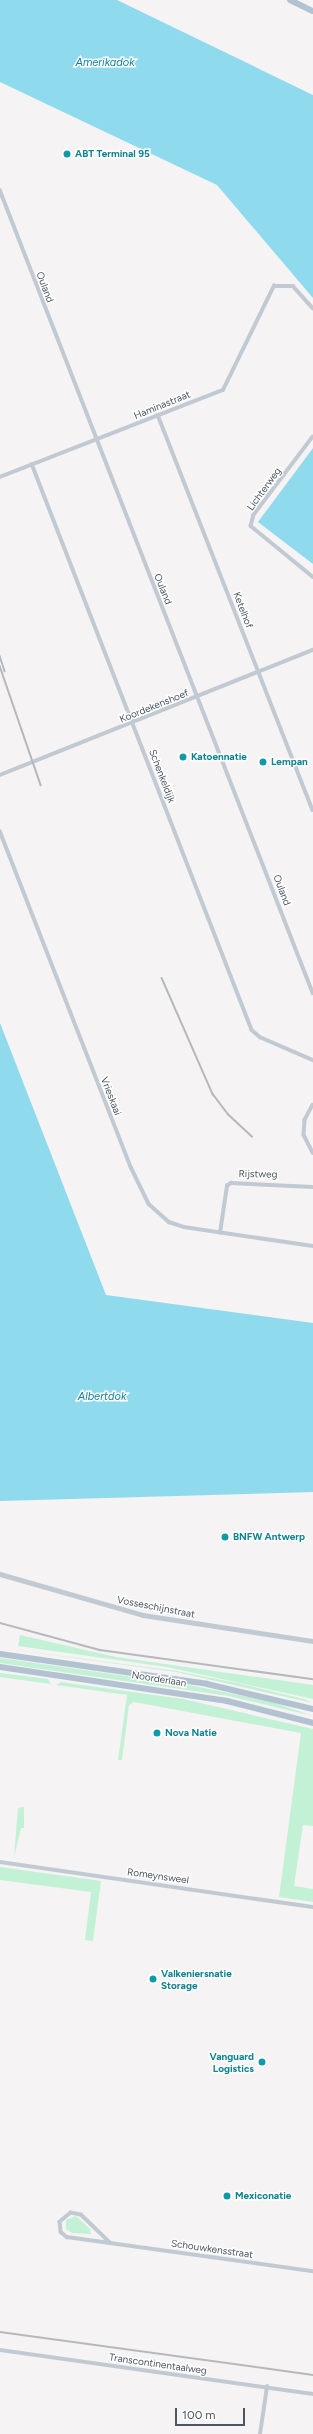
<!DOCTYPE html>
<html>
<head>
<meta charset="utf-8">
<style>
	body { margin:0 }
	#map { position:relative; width:313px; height:2434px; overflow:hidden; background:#f5f3f3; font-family:Figtree,sans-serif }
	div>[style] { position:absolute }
	.green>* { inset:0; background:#c3f1d5 }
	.water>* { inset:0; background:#90daee }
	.minor>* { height:3.5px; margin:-1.75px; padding:0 1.75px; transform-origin:1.75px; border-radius:1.75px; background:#c1cad2 }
	.tertiary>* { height:4.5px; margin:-2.25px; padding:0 2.25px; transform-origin:2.25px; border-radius:2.25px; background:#c1cad2 }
	.primary>* { height:6px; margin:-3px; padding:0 3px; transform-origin:3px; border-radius:3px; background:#b3c2d1 }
	.rail>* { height:1.5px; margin:-0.75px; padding:0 0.75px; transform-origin:0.75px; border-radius:0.75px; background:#b5b8bd }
	.dots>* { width:11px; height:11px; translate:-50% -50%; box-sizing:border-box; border:2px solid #fff; border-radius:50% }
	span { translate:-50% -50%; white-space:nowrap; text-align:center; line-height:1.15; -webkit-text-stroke:3px #fff; paint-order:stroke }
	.culture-label { font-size:10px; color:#0d838f; font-weight:700 }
	.left { translate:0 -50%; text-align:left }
	.right { translate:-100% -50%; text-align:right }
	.street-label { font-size:10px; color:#4a5661 }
	.water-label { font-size:11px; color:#0c7c9b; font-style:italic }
	.scale { position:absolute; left:175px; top:2408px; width:70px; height:18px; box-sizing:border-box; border:2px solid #4a5661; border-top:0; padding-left:5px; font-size:12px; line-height:14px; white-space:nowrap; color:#4a5661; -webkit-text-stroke:3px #fff; paint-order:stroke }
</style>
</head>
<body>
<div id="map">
	<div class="green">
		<i style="clip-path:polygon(20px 1635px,116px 1657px,313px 1685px,313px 1699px,167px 1667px,18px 1646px)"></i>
		<i style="clip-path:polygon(0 1648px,176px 1671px,242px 1684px,304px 1699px,313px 1703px,176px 1672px)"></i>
		<i style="clip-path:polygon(0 1658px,189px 1685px,269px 1701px,313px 1716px,229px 1696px,0 1663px)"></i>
		<i style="clip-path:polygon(0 1673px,48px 1679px,51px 1684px,0 1677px)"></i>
		<i style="clip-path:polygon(61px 1682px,183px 1699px,313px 1729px,313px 1826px,303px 1825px,294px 1886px,313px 1889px,313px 1902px,279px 1897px,301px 1733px,134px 1702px,129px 1705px,122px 1760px,118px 1760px,127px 1695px,56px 1685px)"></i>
		<i style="clip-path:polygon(24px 1807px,24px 1828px,21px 1828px,14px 1857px,18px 1808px)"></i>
		<i style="clip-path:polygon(0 1867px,101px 1881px,93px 1941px,85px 1940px,91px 1892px,0 1880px)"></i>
		<i style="clip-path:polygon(76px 2216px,90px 2229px,91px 2234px,72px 2233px,66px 2229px,66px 2220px)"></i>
	</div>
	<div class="water">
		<i style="clip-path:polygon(0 0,117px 0,313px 95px,313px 298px,217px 185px,0 82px)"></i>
		<i style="clip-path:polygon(313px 448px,313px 564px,258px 522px)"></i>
		<i style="clip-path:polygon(0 1023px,106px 1295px,313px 1323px,313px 1492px,0 1501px)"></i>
	</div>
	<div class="minor">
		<i style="left:0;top:190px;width:862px;rotate:68.7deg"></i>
		<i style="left:158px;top:415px;width:424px;rotate:68.6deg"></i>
		<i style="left:313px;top:437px;width:98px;rotate:127.1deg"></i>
		<i style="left:254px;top:515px;width:11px;rotate:105deg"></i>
		<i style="left:251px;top:526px;width:80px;rotate:39.4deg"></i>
		<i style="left:32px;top:464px;width:607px;rotate:68.76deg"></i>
		<i style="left:252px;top:1030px;width:11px;rotate:41deg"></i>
		<i style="left:260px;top:1037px;width:58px;rotate:23.5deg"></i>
		<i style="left:0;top:477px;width:239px;rotate:-21.3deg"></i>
		<i style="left:223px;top:390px;width:116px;rotate:-63.9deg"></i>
		<i style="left:274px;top:286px;width:19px"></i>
		<i style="left:293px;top:286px;width:30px;rotate:48deg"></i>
		<i style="left:0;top:775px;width:337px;rotate:-21.8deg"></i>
		<i style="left:0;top:831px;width:361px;rotate:68.7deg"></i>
		<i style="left:131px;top:1167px;width:41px;rotate:64.1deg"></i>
		<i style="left:149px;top:1204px;width:27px;rotate:42deg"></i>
		<i style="left:169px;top:1222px;width:16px;rotate:18deg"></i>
		<i style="left:184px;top:1227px;width:130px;rotate:8.4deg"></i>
		<i style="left:313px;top:1105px;width:17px;rotate:118deg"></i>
		<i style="left:305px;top:1120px;width:15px;rotate:94deg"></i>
		<i style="left:304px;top:1135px;width:20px;rotate:63deg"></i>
		<i style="left:220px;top:1233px;width:48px;rotate:-81.5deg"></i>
		<i style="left:227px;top:1186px;width:5px;rotate:-37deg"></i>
		<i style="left:231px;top:1183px;width:82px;rotate:2.8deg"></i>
		<i style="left:0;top:1862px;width:316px;rotate:8.2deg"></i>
		<i style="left:110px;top:2243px;width:40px;rotate:-136deg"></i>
		<i style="left:81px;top:2215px;width:10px;rotate:-169deg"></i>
		<i style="left:71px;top:2213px;width:14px;rotate:141deg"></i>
		<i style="left:60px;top:2222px;width:10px;rotate:84deg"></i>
		<i style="left:61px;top:2232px;width:8px;rotate:40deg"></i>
		<i style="left:67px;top:2237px;width:43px;rotate:7.9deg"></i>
		<i style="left:110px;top:2243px;width:205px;rotate:7.9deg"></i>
		<i style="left:0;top:2350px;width:316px;rotate:8deg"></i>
		<i style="left:260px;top:2434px;width:48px;rotate:-81.5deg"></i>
	</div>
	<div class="tertiary">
		<i style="left:0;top:1574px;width:149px;rotate:16deg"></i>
		<i style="left:143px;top:1615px;width:172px;rotate:8.7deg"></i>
	</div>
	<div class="primary">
		<i style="left:290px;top:0;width:25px;rotate:26deg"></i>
		<i style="left:0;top:1654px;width:209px;rotate:8.2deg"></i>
		<i style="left:207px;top:1684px;width:109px;rotate:13.3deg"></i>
		<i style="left:0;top:1667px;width:230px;rotate:8.5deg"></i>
		<i style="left:227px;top:1701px;width:89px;rotate:14.3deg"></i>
	</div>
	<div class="rail">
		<i style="left:0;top:656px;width:16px;rotate:72deg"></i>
		<i style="left:0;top:666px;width:126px;rotate:71deg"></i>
		<i style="left:162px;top:978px;width:127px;rotate:66.3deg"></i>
		<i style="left:213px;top:1094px;width:25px;rotate:53deg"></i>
		<i style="left:228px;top:1114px;width:33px;rotate:43deg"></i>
		<i style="left:0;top:1623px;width:104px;rotate:15.1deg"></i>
		<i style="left:100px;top:1650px;width:215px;rotate:7.8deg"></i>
		<i style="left:0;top:2332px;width:316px;rotate:7.8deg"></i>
	</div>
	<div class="dots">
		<i style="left:67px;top:154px;background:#0f9aa8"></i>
		<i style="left:183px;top:757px;background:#0f9aa8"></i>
		<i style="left:263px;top:762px;background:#0f9aa8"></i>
		<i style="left:225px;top:1537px;background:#0f9aa8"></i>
		<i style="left:157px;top:1733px;background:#0f9aa8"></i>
		<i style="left:153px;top:1979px;background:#0f9aa8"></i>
		<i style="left:262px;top:2062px;background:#0f9aa8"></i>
		<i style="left:227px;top:2196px;background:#0f9aa8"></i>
	</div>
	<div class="culture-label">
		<span class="left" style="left:75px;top:154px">ABT Terminal 95</span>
		<span class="left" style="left:191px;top:757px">Katoennatie</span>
		<span class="left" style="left:271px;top:762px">Lempan</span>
		<span class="left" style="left:233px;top:1537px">BNFW Antwerp</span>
		<span class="left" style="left:165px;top:1733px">Nova Natie</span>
		<span class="left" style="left:161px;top:1979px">Valkeniersnatie<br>Storage</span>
		<span class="right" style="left:254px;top:2062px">Vanguard<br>Logistics</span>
		<span class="left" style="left:235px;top:2196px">Mexiconatie</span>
	</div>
	<div class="street-label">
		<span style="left:45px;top:287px;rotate:69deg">Ouland</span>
		<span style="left:162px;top:405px;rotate:-22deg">Haminastraat</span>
		<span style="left:264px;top:489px;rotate:-54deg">Lichterweg</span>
		<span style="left:163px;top:589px;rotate:68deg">Ouland</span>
		<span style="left:243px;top:610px;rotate:69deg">Ketelhof</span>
		<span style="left:154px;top:706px;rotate:-22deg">Koordekenshoef</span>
		<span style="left:162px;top:776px;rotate:69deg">Schenkeldijk</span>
		<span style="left:282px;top:890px;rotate:69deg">Ouland</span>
		<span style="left:111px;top:1096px;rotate:69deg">Vrieskaai</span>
		<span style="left:258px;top:1174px;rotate:1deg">Rijstweg</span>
		<span style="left:156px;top:1607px;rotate:11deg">Vosseschijnstraat</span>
		<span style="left:159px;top:1679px;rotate:9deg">Noorderlaan</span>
		<span style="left:158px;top:1876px;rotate:8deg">Romeynsweel</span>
		<span style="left:212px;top:2249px;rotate:8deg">Schouwkensstraat</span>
		<span style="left:158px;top:2364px;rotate:8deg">Transcontinentaalweg</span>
	</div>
	<div class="water-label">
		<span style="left:105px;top:63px">Amerikadok</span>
		<span style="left:102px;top:1397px">Albertdok</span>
	</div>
	<div class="scale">100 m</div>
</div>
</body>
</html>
